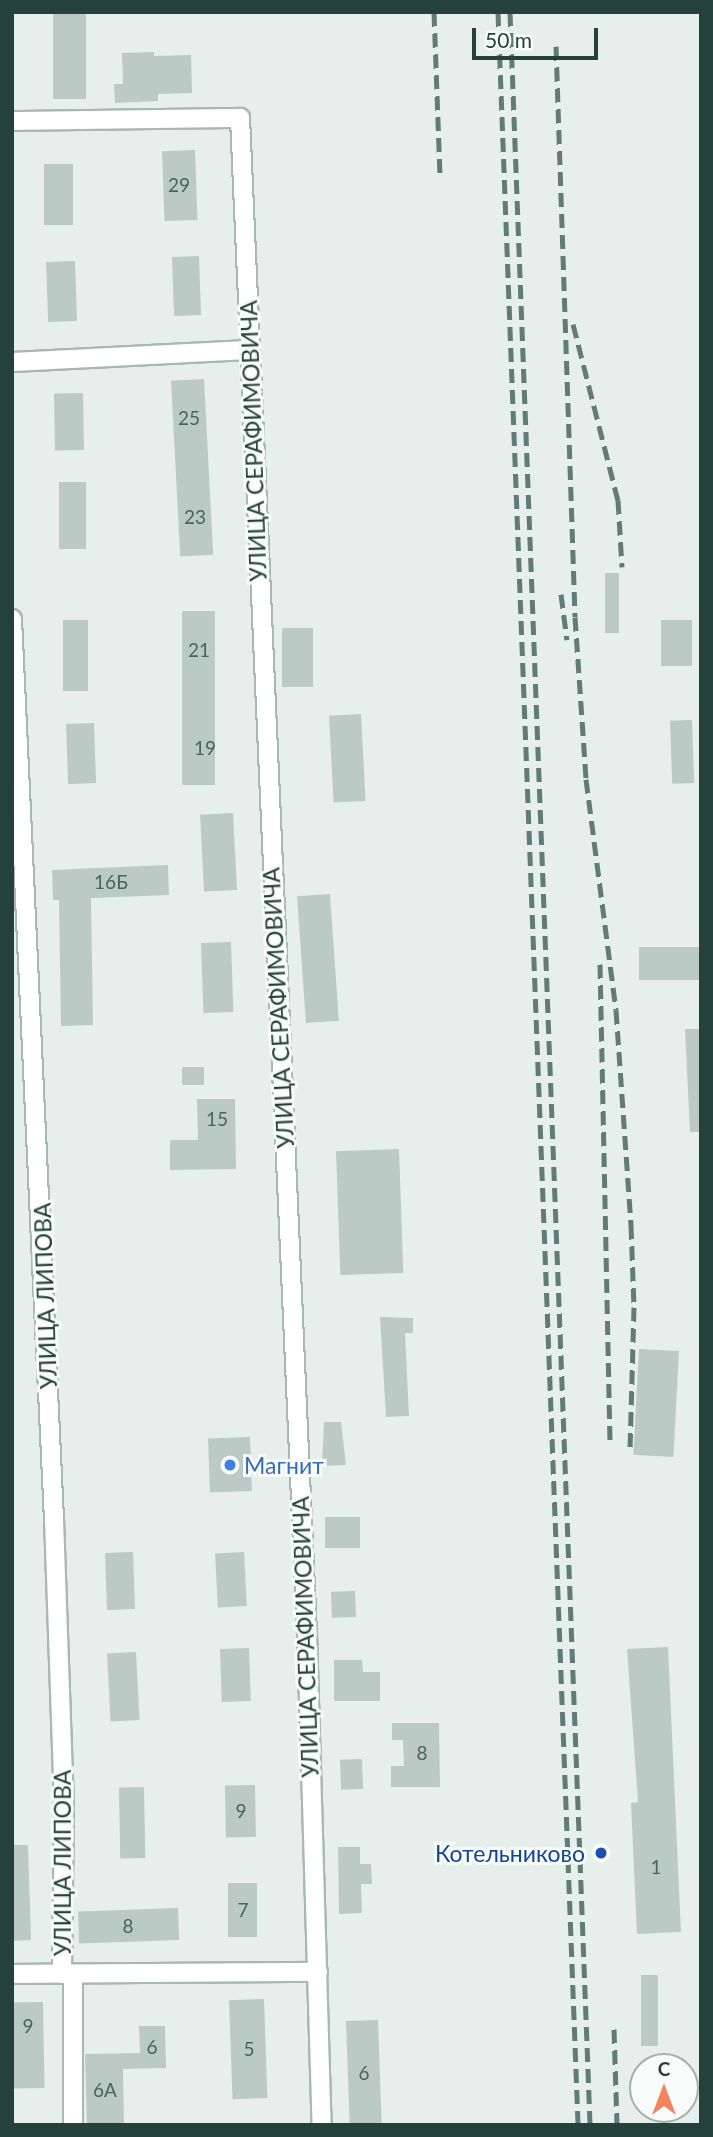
<!DOCTYPE html>
<html>
<head>
<meta charset="utf-8">
<style>
	body { margin:0 }
	#map { position:relative; width:713px; height:2137px; overflow:hidden; background:#e6efeb; font-family:Lato,sans-serif }
	div>[style] { position:absolute }
	.building>* { inset:0; background:#bbcac4; transform-origin:0 0 }
	.roads { filter:drop-shadow(2px 0 #a8b8b2) drop-shadow(-2px 0 #a8b8b2) drop-shadow(0 2px #a8b8b2) drop-shadow(0 -2px #a8b8b2) }
	.street>* { height:18px; margin:-9px; padding:0 9px; transform-origin:9px; border-radius:9px; background:#fff }
	.rail>* { height:5px; margin-top:-2.5px; transform-origin:0; background:repeating-linear-gradient(90deg,#5f7d75 0 14px,transparent 0 21px) }
	.dots>* { width:19px; height:19px; translate:-50% -50%; box-sizing:border-box; border:4px solid #f7fbf9; border-radius:50% }
	span { translate:-50% -50%; white-space:nowrap; text-align:center; line-height:1.15; -webkit-text-stroke:6px #f7fbf9; paint-order:stroke }
	.number-label { font-size:19px; color:#4a645c }
	.number-label span { -webkit-text-stroke-width:0 }
	.street-label { font-size:23px; color:#24423a }
	.shop-label { font-size:23px; color:#366cbe }
	.left { translate:0 -50%; text-align:left }
	.transit-label { font-size:23px; color:#164399 }
	.right { translate:-100% -50%; text-align:right }
	.frame { position:absolute; inset:0; border:14px solid #24423a; pointer-events:none }
	.north { position:absolute; left:629px; top:2053px; width:70px; height:70px; box-sizing:border-box; background:#f7fbf9; border:2px solid #a3b1ad; border-radius:50%; rotate:0deg; font-size:19px; font-weight:700; line-height:28px; text-align:center; color:#24423a }
	.north::after { content:''; display:block; margin:auto; width:24px; height:32px; background:#f4845f; clip-path:polygon(50% 0,100% 100%,50% 72%,0 100%) }
	.scale { position:absolute; left:472px; top:28px; width:126px; height:32px; box-sizing:border-box; border:4px solid #24423a; border-top:0; padding-left:9px; font-size:21px; line-height:24px; white-space:nowrap; color:#24423a; -webkit-text-stroke:5px #f7fbf9; paint-order:stroke }
</style>
</head>
<body>
<div id="map">
	<div class="building">
		<i style="left:53px;top:12px;width:33px;height:87px"></i>
		<i style="clip-path:polygon(154px 52px,154px 56px,191px 55px,192px 93px,158px 94px,158px 101px,115px 103px,114px 84px,123px 84px,122px 53px)"></i>
		<i style="left:195px;top:150px;width:70px;height:33px;rotate:88deg"></i>
		<i style="left:44px;top:164px;width:29px;height:61px"></i>
		<i style="left:199px;top:256px;width:59px;height:27px;rotate:88deg"></i>
		<i style="left:75px;top:261px;width:60px;height:29px;rotate:88deg"></i>
		<i style="left:204px;top:379px;width:176px;height:33px;rotate:87deg"></i>
		<i style="left:83px;top:393px;width:57px;height:29px;rotate:89deg"></i>
		<i style="left:59px;top:482px;width:27px;height:67px"></i>
		<i style="left:605px;top:573px;width:14px;height:60px"></i>
		<i style="left:182px;top:611px;width:33px;height:174px"></i>
		<i style="left:63px;top:620px;width:25px;height:71px"></i>
		<i style="left:661px;top:620px;width:31px;height:46px"></i>
		<i style="left:282px;top:628px;width:31px;height:59px"></i>
		<i style="left:361px;top:714px;width:87px;height:32px;rotate:87deg"></i>
		<i style="left:692px;top:720px;width:63px;height:22px;rotate:88deg"></i>
		<i style="left:94px;top:723px;width:60px;height:28px;rotate:88deg"></i>
		<i style="left:233px;top:813px;width:77px;height:33px;rotate:87deg"></i>
		<i style="clip-path:polygon(168px 865px,169px 895px,91px 898px,93px 1025px,61px 1026px,59px 900px,53px 900px,52px 870px)"></i>
		<i style="left:330px;top:894px;width:127px;height:33px;rotate:86deg"></i>
		<i style="left:231px;top:942px;width:70px;height:30px;rotate:88deg"></i>
		<i style="left:639px;top:947px;width:62px;height:33px"></i>
		<i style="clip-path:polygon(685px 1029px,701px 1029px,701px 1132px,690px 1132px)"></i>
		<i style="left:182px;top:1067px;width:22px;height:18px"></i>
		<i style="clip-path:polygon(197px 1099px,235px 1099px,236px 1169px,170px 1170px,170px 1140px,198px 1140px)"></i>
		<i style="left:399px;top:1149px;width:124px;height:63px;rotate:88deg"></i>
		<i style="clip-path:polygon(380px 1317px,413px 1318px,413px 1333px,405px 1333px,409px 1416px,386px 1417px)"></i>
		<i style="left:639px;top:1349px;width:40px;height:106px;rotate:3deg"></i>
		<i style="clip-path:polygon(324px 1422px,341px 1422px,346px 1465px,322px 1466px)"></i>
		<i style="left:250px;top:1437px;width:54px;height:42px;rotate:88deg"></i>
		<i style="left:360px;top:1517px;width:31px;height:35px;rotate:90deg"></i>
		<i style="left:133px;top:1552px;width:57px;height:28px;rotate:88deg"></i>
		<i style="left:244px;top:1552px;width:54px;height:29px;rotate:87deg"></i>
		<i style="left:355px;top:1591px;width:26px;height:24px;rotate:88deg"></i>
		<i style="clip-path:polygon(668px 1647px,681px 1932px,637px 1934px,631px 1803px,638px 1802px,627px 1649px)"></i>
		<i style="left:249px;top:1648px;width:53px;height:29px;rotate:88deg"></i>
		<i style="left:136px;top:1652px;width:68px;height:29px;rotate:87deg"></i>
		<i style="clip-path:polygon(334px 1660px,362px 1660px,363px 1672px,380px 1672px,380px 1701px,334px 1701px)"></i>
		<i style="clip-path:polygon(392px 1723px,439px 1723px,440px 1787px,391px 1787px,391px 1766px,404px 1766px,403px 1740px,392px 1740px)"></i>
		<i style="left:362px;top:1759px;width:30px;height:22px;rotate:88deg"></i>
		<i style="left:255px;top:1785px;width:52px;height:30px;rotate:89deg"></i>
		<i style="left:144px;top:1787px;width:71px;height:25px;rotate:89deg"></i>
		<i style="clip-path:polygon(12px 1845px,28px 1845px,31px 1940px,12px 1941px)"></i>
		<i style="clip-path:polygon(338px 1847px,360px 1847px,360px 1864px,371px 1864px,372px 1884px,361px 1884px,362px 1913px,339px 1914px)"></i>
		<i style="left:228px;top:1883px;width:29px;height:54px"></i>
		<i style="left:178px;top:1908px;width:32px;height:100px;rotate:88deg"></i>
		<i style="left:641px;top:1975px;width:17px;height:71px"></i>
		<i style="left:264px;top:1999px;width:99px;height:35px;rotate:88deg"></i>
		<i style="left:43px;top:2002px;width:86px;height:31px;rotate:89deg"></i>
		<i style="left:378px;top:2020px;width:105px;height:32px;rotate:88deg"></i>
		<i style="clip-path:polygon(139px 2026px,165px 2026px,166px 2068px,123px 2069px,124px 2125px,87px 2125px,85px 2054px,140px 2053px)"></i>
	</div>
	<div class="roads">
		<div class="street">
			<i style="left:12px;top:121px;width:228px;rotate:-0.8deg"></i>
			<i style="left:240px;top:118px;width:1516px;rotate:87.47deg"></i>
			<i style="left:307px;top:1633px;width:492px;rotate:88.3deg"></i>
			<i style="left:12px;top:362px;width:237px;rotate:-2.9deg"></i>
			<i style="left:12px;top:619px;width:901px;rotate:87.33deg"></i>
			<i style="left:54px;top:1519px;width:286px;rotate:88deg"></i>
			<i style="left:64px;top:1805px;width:169px;rotate:90.7deg"></i>
			<i style="left:12px;top:1974px;width:306px;rotate:-0.4deg"></i>
			<i style="left:73px;top:2125px;width:151px;rotate:-90deg"></i>
		</div>
	</div>
	<div class="rail">
		<i style="left:434px;top:12px;width:166px;rotate:87.9deg"></i>
		<i style="left:498px;top:12px;width:2115px;rotate:87.83deg"></i>
		<i style="left:510px;top:12px;width:2115px;rotate:87.83deg"></i>
		<i style="left:556px;top:46px;width:571px;rotate:88.09deg"></i>
		<i style="left:575px;top:617px;width:162px;rotate:86.1deg"></i>
		<i style="left:586px;top:779px;width:233px;rotate:82.6deg"></i>
		<i style="left:616px;top:1010px;width:216px;rotate:86deg"></i>
		<i style="left:631px;top:1225px;width:82px;rotate:87.9deg"></i>
		<i style="left:634px;top:1307px;width:140px;rotate:91.6deg"></i>
		<i style="left:573px;top:324px;width:182px;rotate:75.7deg"></i>
		<i style="left:618px;top:500px;width:67px;rotate:86.6deg"></i>
		<i style="left:561px;top:594px;width:46px;rotate:82.6deg"></i>
		<i style="left:600px;top:964px;width:480px;rotate:88.8deg"></i>
		<i style="left:614px;top:2029px;width:96px;rotate:88.2deg"></i>
	</div>
	<div class="dots">
		<i style="left:230px;top:1465px;background:#3f7fe0"></i>
		<i style="left:601px;top:1853px;background:#1a4fb4"></i>
	</div>
	<div class="number-label">
		<span style="left:179px;top:185px">29</span>
		<span style="left:189px;top:418px">25</span>
		<span style="left:195px;top:517px">23</span>
		<span style="left:199px;top:650px">21</span>
		<span style="left:205px;top:748px">19</span>
		<span style="left:111px;top:882px">16Б</span>
		<span style="left:217px;top:1119px">15</span>
		<span style="left:422px;top:1753px">8</span>
		<span style="left:241px;top:1811px">9</span>
		<span style="left:656px;top:1867px">1</span>
		<span style="left:243px;top:1910px">7</span>
		<span style="left:128px;top:1926px">8</span>
		<span style="left:28px;top:2026px">9</span>
		<span style="left:152px;top:2047px">6</span>
		<span style="left:249px;top:2049px">5</span>
		<span style="left:364px;top:2073px">6</span>
		<span style="left:105px;top:2090px">6А</span>
	</div>
	<div class="street-label">
		<span style="left:253px;top:441px;rotate:-92deg">УЛИЦА СЕРАФИМОВИЧА</span>
		<span style="left:278px;top:1008px;rotate:-93deg">УЛИЦА СЕРАФИМОВИЧА</span>
		<span style="left:45px;top:1296px;rotate:-92deg">УЛИЦА ЛИПОВА</span>
		<span style="left:305px;top:1637px;rotate:-92deg">УЛИЦА СЕРАФИМОВИЧА</span>
		<span style="left:62px;top:1863px;rotate:-90deg">УЛИЦА ЛИПОВА</span>
	</div>
	<div class="shop-label">
		<span class="left" style="left:244px;top:1465px">Магнит</span>
	</div>
	<div class="transit-label">
		<span class="right" style="left:585px;top:1853px">Котельниково</span>
	</div>
	<div class="frame"></div>
	<div class="north">С</div>
	<div class="scale">50 m</div>
</div>
</body>
</html>
